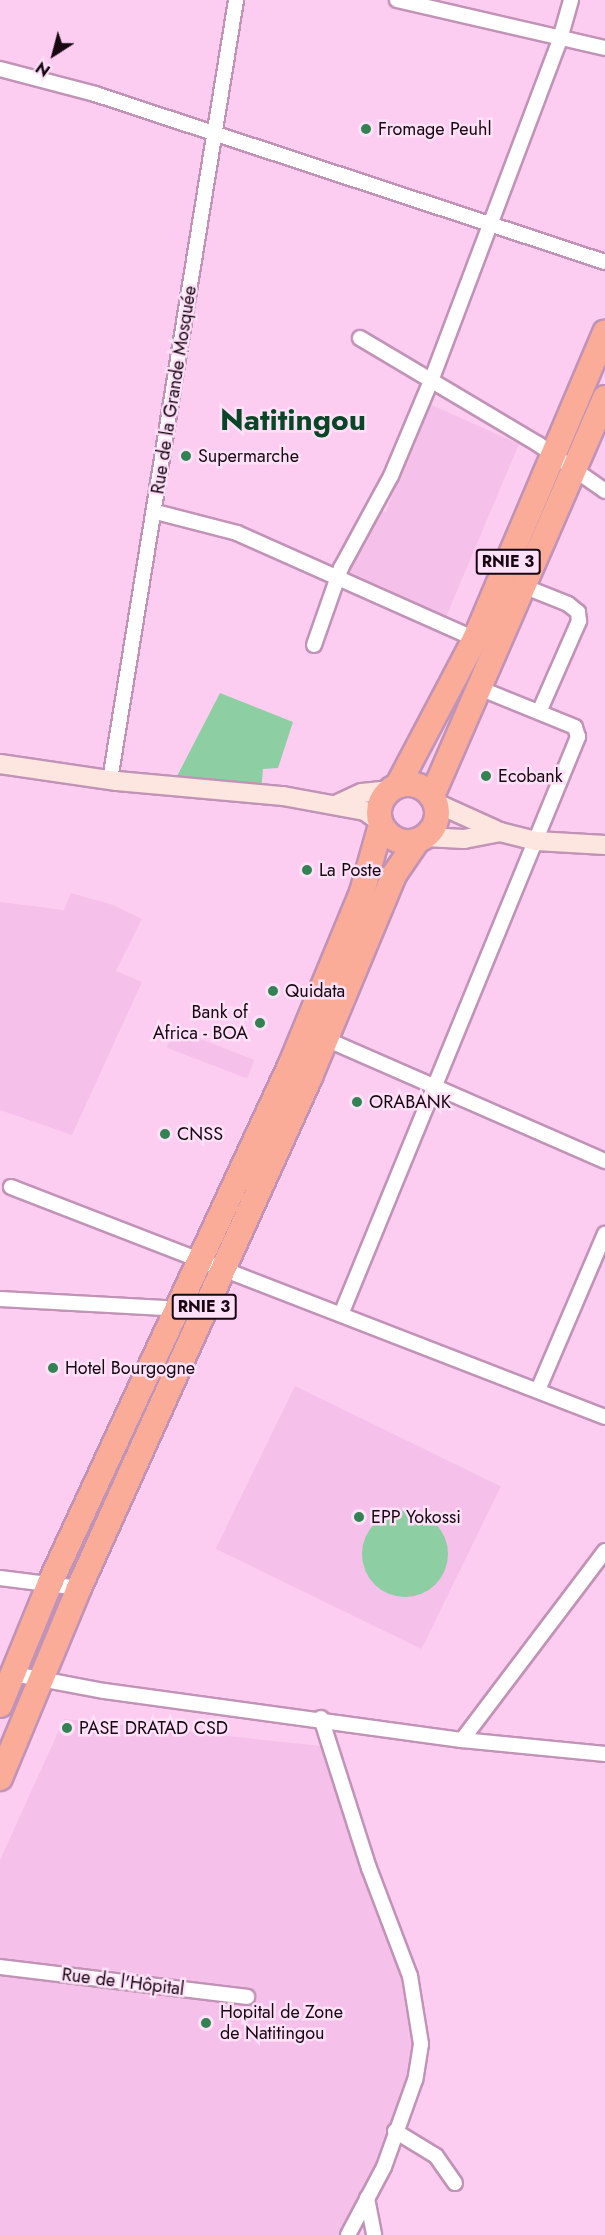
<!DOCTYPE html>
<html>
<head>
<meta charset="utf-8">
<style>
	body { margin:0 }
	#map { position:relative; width:605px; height:2235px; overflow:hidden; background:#fdcdf1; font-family:Jost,sans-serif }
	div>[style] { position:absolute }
	.built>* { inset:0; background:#f5c0e9; transform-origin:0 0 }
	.green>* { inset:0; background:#8ecea3 }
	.round { border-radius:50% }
	.roads { filter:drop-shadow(2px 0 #c193b6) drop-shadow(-2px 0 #c193b6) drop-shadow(0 2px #c193b6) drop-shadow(0 -2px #c193b6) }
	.street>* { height:14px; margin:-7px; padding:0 7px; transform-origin:7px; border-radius:7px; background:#fff }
	.secondary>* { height:18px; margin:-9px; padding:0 9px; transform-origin:9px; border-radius:9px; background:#fee6e0 }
	.highway>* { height:24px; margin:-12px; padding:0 12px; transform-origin:12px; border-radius:12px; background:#faac99 }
	.highway>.ring { margin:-12px; padding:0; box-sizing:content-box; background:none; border:24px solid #faac99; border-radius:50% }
	.dots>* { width:16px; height:16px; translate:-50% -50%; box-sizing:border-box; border:3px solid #fee1f7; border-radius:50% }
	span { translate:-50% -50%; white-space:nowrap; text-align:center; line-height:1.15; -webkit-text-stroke:5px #fee1f7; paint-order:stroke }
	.shield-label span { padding:2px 4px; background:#fee1f7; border:2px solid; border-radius:4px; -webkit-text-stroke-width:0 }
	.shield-label { font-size:16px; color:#160713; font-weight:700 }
	.poi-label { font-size:18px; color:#160713 }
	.left { translate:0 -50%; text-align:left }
	.right { translate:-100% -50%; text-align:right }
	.street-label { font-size:18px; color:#160713 }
	.town-label { font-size:30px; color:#094526; font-weight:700 }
	.north { position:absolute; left:24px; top:24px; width:60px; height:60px; -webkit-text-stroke:4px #fee1f7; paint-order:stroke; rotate:216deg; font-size:16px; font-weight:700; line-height:24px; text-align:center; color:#160713 }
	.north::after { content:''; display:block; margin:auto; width:21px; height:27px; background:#160713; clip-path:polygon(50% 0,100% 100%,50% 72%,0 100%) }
</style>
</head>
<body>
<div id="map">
	<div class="built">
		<i style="clip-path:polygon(427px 403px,519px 444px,446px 617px,342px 570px,354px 542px,364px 542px,379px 510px,386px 512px)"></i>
		<i style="clip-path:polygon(71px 893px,113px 905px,142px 919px,116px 971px,142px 982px,72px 1135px,0 1110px,0 902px,64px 910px)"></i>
		<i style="left:174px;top:1029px;width:86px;height:20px;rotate:21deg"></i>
		<i style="left:295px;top:1386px;width:229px;height:181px;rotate:26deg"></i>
		<i style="clip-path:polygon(64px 1719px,322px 1746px,407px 1975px,419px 2071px,342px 2235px,0 2235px,0 1860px)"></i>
	</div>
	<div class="green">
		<i style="clip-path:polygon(220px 693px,293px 722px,278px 768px,263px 769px,261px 791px,174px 782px)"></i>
		<i class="round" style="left:362px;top:1511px;width:86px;height:86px"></i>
	</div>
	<div class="roads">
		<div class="street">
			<i style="left:397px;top:0;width:213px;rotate:13deg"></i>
			<i style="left:0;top:69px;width:98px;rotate:14.7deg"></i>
			<i style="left:95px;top:94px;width:537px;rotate:18.23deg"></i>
			<i style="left:360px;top:338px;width:207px;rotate:30.8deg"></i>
			<i style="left:538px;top:444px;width:82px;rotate:35deg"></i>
			<i style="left:156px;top:512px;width:84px;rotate:14.5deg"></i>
			<i style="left:237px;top:533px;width:261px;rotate:24deg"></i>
			<i style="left:523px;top:586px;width:48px;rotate:21.8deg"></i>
			<i style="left:568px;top:604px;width:13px;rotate:39deg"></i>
			<i style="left:578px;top:612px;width:9px;rotate:84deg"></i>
			<i style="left:579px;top:621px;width:99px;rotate:113.7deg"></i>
			<i style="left:314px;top:645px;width:82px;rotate:-70.7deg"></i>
			<i style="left:341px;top:568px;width:105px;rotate:-61.5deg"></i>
			<i style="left:391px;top:476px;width:103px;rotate:-67.2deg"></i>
			<i style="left:431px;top:381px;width:366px;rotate:-69.3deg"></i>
			<i style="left:560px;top:39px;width:41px;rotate:-74.2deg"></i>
			<i style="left:110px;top:780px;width:790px;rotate:-80.82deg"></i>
			<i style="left:321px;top:1037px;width:310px;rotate:23.6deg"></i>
			<i style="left:11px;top:1187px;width:637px;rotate:21.17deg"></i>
			<i style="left:0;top:1299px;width:183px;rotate:3.1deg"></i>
			<i style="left:342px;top:1312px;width:622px;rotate:-67.69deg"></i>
			<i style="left:578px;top:737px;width:10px;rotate:-107deg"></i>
			<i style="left:575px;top:727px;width:104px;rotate:-157.9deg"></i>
			<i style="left:538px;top:1390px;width:170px;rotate:-66.8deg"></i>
			<i style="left:0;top:1578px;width:80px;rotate:7.2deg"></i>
			<i style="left:14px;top:1674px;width:92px;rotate:10.7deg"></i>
			<i style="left:104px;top:1691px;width:361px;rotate:7.8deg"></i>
			<i style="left:462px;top:1740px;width:144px;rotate:5.6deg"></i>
			<i style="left:321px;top:1718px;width:157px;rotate:72.3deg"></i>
			<i style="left:369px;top:1868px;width:116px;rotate:69.2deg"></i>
			<i style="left:410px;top:1976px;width:69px;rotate:80.8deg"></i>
			<i style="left:421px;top:2044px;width:36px;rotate:99deg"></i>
			<i style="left:415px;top:2080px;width:92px;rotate:109.6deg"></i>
			<i style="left:384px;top:2167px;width:77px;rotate:117.9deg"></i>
			<i style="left:462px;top:1740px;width:237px;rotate:-52.9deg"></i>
			<i style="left:0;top:1967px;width:249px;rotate:6.9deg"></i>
			<i style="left:395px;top:2131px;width:48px;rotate:31.4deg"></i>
			<i style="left:436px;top:2156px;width:33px;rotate:55deg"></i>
			<i style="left:367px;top:2198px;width:38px;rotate:79deg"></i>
		</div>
		<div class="secondary">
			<i style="left:0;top:764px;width:118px;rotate:8.3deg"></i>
			<i style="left:117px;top:781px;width:167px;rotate:5.2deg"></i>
			<i style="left:283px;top:796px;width:83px;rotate:10.4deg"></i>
			<i style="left:365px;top:811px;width:19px;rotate:36deg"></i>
			<i style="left:436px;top:803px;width:70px;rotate:24.4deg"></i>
			<i style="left:500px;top:832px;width:37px;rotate:14deg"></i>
			<i style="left:536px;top:841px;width:69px;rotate:3.3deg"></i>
			<i style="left:338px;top:804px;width:26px;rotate:-25deg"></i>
			<i style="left:362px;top:793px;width:27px;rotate:-6deg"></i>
			<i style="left:425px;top:837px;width:39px;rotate:3deg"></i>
			<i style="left:464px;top:839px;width:37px;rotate:-11deg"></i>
		</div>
		<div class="highway">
			<i class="ring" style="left:379px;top:784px;width:34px;height:34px"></i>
			<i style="left:398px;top:785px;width:165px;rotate:-62.2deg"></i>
			<i style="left:475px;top:639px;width:333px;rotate:-67deg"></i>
			<i style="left:432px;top:796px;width:434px;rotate:-66.5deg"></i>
			<i style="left:0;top:1705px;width:132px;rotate:-67.7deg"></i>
			<i style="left:50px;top:1583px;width:570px;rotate:-65.1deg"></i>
			<i style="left:290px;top:1066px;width:188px;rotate:-67.5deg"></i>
			<i style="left:362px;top:892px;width:70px;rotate:-74.2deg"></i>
			<i style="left:0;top:1778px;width:206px;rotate:-67.4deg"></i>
			<i style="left:79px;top:1588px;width:561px;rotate:-65.67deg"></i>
			<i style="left:310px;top:1077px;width:219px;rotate:-67.4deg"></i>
			<i style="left:394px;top:875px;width:42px;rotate:-55.6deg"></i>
		</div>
	</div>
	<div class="dots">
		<i style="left:366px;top:129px;background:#328253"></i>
		<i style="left:186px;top:456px;background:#328253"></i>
		<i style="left:486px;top:776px;background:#328253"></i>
		<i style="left:307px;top:870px;background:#328253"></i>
		<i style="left:273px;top:991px;background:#328253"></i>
		<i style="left:260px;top:1023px;background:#328253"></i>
		<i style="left:357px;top:1102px;background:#328253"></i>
		<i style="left:165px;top:1134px;background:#328253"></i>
		<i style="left:53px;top:1368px;background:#328253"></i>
		<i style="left:359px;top:1517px;background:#328253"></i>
		<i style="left:67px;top:1728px;background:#328253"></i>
		<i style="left:206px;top:2023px;background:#328253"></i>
	</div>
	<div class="shield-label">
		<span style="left:508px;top:562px">RNIE 3</span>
		<span style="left:204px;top:1307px">RNIE 3</span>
	</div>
	<div class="poi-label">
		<span class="left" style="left:378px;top:129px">Fromage Peuhl</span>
		<span class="left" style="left:198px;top:456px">Supermarche</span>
		<span class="left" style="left:498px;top:776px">Ecobank</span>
		<span class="left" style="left:319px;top:870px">La Poste</span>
		<span class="left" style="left:285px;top:991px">Quidata</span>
		<span class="right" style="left:248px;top:1023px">Bank of<br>Africa - BOA</span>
		<span class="left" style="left:369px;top:1102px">ORABANK</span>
		<span class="left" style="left:177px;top:1134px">CNSS</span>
		<span class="left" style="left:65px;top:1368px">Hotel Bourgogne</span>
		<span class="left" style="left:371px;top:1517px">EPP Yokossi</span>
		<span class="left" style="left:79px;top:1728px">PASE DRATAD CSD</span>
		<span class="left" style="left:220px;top:2023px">Hopital de Zone<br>de Natitingou</span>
	</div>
	<div class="street-label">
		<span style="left:174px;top:390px;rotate:-81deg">Rue de la Grande Mosquée</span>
		<span style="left:123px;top:1982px;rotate:7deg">Rue de l'Hôpital</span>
	</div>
	<div class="town-label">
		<span style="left:293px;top:420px">Natitingou</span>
	</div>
	<div class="north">N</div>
</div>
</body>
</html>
